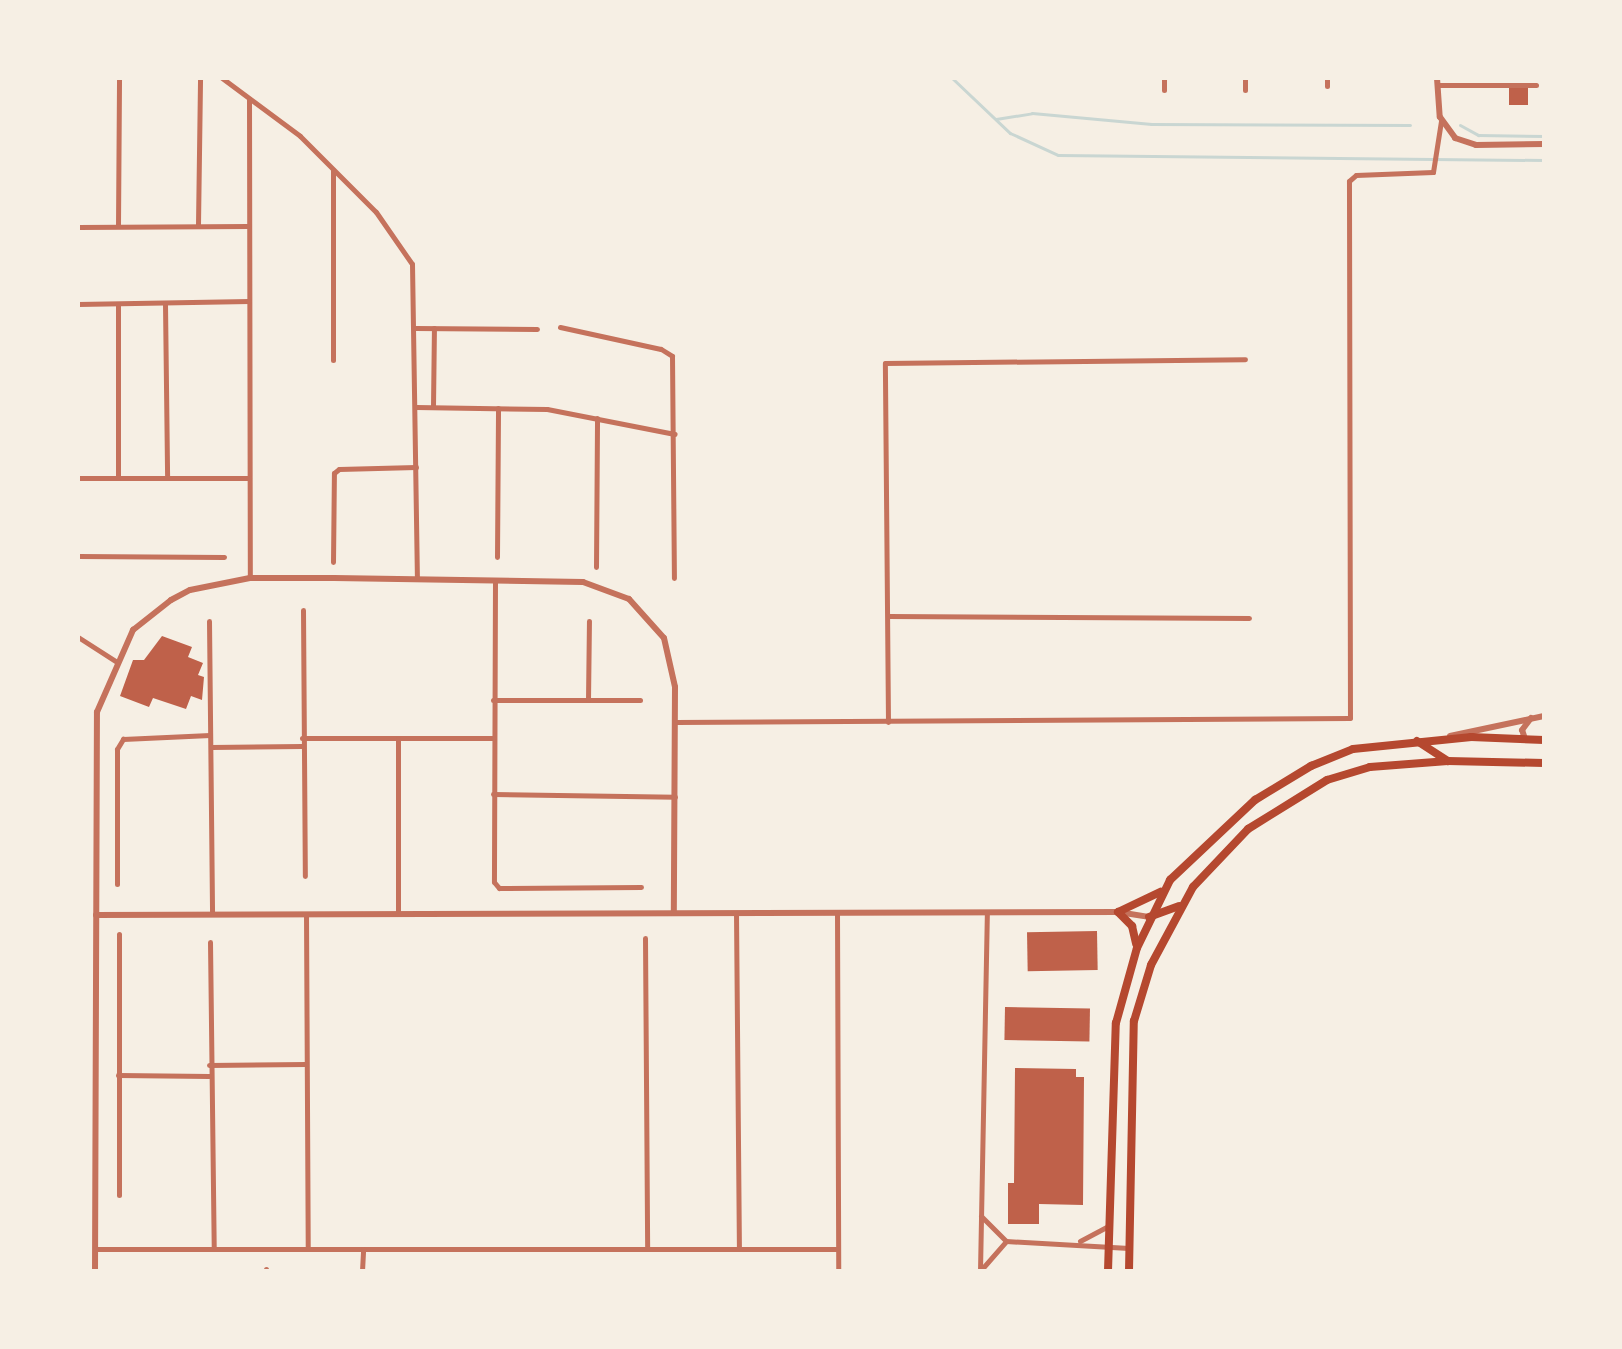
<!DOCTYPE html>
<html>
<head>
<meta charset="utf-8">
<style>
	body { margin:0 }
	#map { position:relative; width:1622px; height:1349px; overflow:hidden; background:#f6efe4; font-family:Inter,sans-serif }
	div>[style] { position:absolute }
	.stream>* { height:3px; margin:-1.5px; padding:0 1.5px; transform-origin:1.5px; border-radius:1.5px; background:#c9d6d2 }
	.building>* { inset:0; background:#bf614a; transform-origin:0 0 }
	.minor>* { height:5px; margin:-2.5px; padding:0 2.5px; transform-origin:2.5px; border-radius:2.5px; background:#c5725c }
	.tertiary>* { height:6px; margin:-3px; padding:0 3px; transform-origin:3px; border-radius:3px; background:#c5725c }
	.primary>* { height:8px; margin:-4px; padding:0 4px; transform-origin:4px; border-radius:4px; background:#b5482f }
	span { translate:-50% -50%; white-space:nowrap; text-align:center; line-height:1.15; -webkit-text-stroke:7px #f6efe4; paint-order:stroke }
	.frame { position:absolute; inset:0; border:80px solid #f6efe4; pointer-events:none }
</style>
</head>
<body>
<div id="map">
	<div class="stream">
		<i style="left:952px;top:78px;width:80px;rotate:43.5deg"></i>
		<i style="left:1010px;top:133px;width:53px;rotate:24.6deg"></i>
		<i style="left:1058px;top:155px;width:486px;rotate:0.6deg"></i>
		<i style="left:996px;top:119px;width:36px;rotate:-9deg"></i>
		<i style="left:1032px;top:113px;width:120px;rotate:5.3deg"></i>
		<i style="left:1151px;top:124px;width:259px;rotate:0.2deg"></i>
		<i style="left:1460px;top:125px;width:21px;rotate:29deg"></i>
		<i style="left:1478px;top:135px;width:66px;rotate:0.9deg"></i>
	</div>
	<div class="building">
		<i style="left:1528px;top:87px;width:18px;height:19px;rotate:90deg"></i>
		<i style="clip-path:polygon(162px 636px,192px 647px,188px 657px,203px 663px,198px 675px,204px 677px,202px 700px,191px 696px,186px 709px,153px 698px,149px 707px,120px 696px,133px 660px,144px 660px)"></i>
		<i style="left:1097px;top:931px;width:39px;height:70px;rotate:89deg"></i>
		<i style="left:1005px;top:1007px;width:85px;height:33px;rotate:1deg"></i>
		<i style="clip-path:polygon(1015px 1068px,1076px 1069px,1076px 1077px,1084px 1077px,1083px 1205px,1039px 1204px,1039px 1224px,1008px 1224px,1008px 1183px,1014px 1183px)"></i>
	</div>
	<div class="minor">
		<i style="left:222px;top:78px;width:97px;rotate:36.6deg"></i>
		<i style="left:300px;top:136px;width:107px;rotate:45deg"></i>
		<i style="left:376px;top:212px;width:63px;rotate:55.3deg"></i>
		<i style="left:412px;top:264px;width:314px;rotate:89.1deg"></i>
		<i style="left:1245px;top:78px;width:12px;rotate:90deg"></i>
		<i style="left:1327px;top:78px;width:8px;rotate:90deg"></i>
		<i style="left:1438px;top:85px;width:98px"></i>
		<i style="left:1164px;top:90px;width:12px;rotate:-90deg"></i>
		<i style="left:249px;top:99px;width:479px;rotate:89.9deg"></i>
		<i style="left:198px;top:225px;width:147px;rotate:-89.2deg"></i>
		<i style="left:118px;top:226px;width:148px;rotate:-89.6deg"></i>
		<i style="left:78px;top:227px;width:171px;rotate:-0.3deg"></i>
		<i style="left:78px;top:304px;width:171px;rotate:-1deg"></i>
		<i style="left:165px;top:304px;width:174px;rotate:89.3deg"></i>
		<i style="left:560px;top:327px;width:103px;rotate:12.3deg"></i>
		<i style="left:661px;top:349px;width:13px;rotate:32deg"></i>
		<i style="left:672px;top:356px;width:222px;rotate:89.5deg"></i>
		<i style="left:415px;top:328px;width:122px;rotate:0.5deg"></i>
		<i style="left:333px;top:360px;width:190px;rotate:-90deg"></i>
		<i style="left:433px;top:406px;width:78px;rotate:-89.3deg"></i>
		<i style="left:416px;top:407px;width:131px;rotate:0.9deg"></i>
		<i style="left:547px;top:409px;width:130px;rotate:11.1deg"></i>
		<i style="left:78px;top:478px;width:171px"></i>
		<i style="left:118px;top:478px;width:174px;rotate:-90deg"></i>
		<i style="left:78px;top:556px;width:146px;rotate:0.4deg"></i>
		<i style="left:497px;top:557px;width:149px;rotate:-89.6deg"></i>
		<i style="left:333px;top:562px;width:89px;rotate:-89.4deg"></i>
		<i style="left:334px;top:473px;width:6px;rotate:-39deg"></i>
		<i style="left:339px;top:469px;width:77px;rotate:-1.5deg"></i>
		<i style="left:596px;top:567px;width:149px;rotate:-89.6deg"></i>
		<i style="left:495px;top:581px;width:301px;rotate:90.2deg"></i>
		<i style="left:494px;top:882px;width:8px;rotate:50deg"></i>
		<i style="left:499px;top:888px;width:142px;rotate:-0.4deg"></i>
		<i style="left:303px;top:610px;width:266px;rotate:89.6deg"></i>
		<i style="left:888px;top:616px;width:361px;rotate:0.3deg"></i>
		<i style="left:209px;top:621px;width:293px;rotate:89.4deg"></i>
		<i style="left:78px;top:637px;width:46px;rotate:32.7deg"></i>
		<i style="left:493px;top:700px;width:147px"></i>
		<i style="left:588px;top:700px;width:79px;rotate:-89.3deg"></i>
		<i style="left:676px;top:722px;width:674px;rotate:-0.34deg"></i>
		<i style="left:1350px;top:718px;width:537px;rotate:-90.11deg"></i>
		<i style="left:1349px;top:181px;width:9px;rotate:-41deg"></i>
		<i style="left:1356px;top:175px;width:77px;rotate:-2.2deg"></i>
		<i style="left:1433px;top:172px;width:52px;rotate:-81.1deg"></i>
		<i style="left:888px;top:722px;width:359px;rotate:-90.5deg"></i>
		<i style="left:885px;top:363px;width:360px;rotate:-0.6deg"></i>
		<i style="left:302px;top:738px;width:191px"></i>
		<i style="left:398px;top:739px;width:175px;rotate:90deg"></i>
		<i style="left:211px;top:747px;width:91px;rotate:-0.6deg"></i>
		<i style="left:493px;top:794px;width:182px;rotate:0.9deg"></i>
		<i style="left:117px;top:884px;width:135px;rotate:-90deg"></i>
		<i style="left:117px;top:749px;width:12px;rotate:-59deg"></i>
		<i style="left:123px;top:739px;width:87px;rotate:-2.6deg"></i>
		<i style="left:736px;top:913px;width:336px;rotate:89.5deg"></i>
		<i style="left:837px;top:913px;width:358px;rotate:89.8deg"></i>
		<i style="left:306px;top:914px;width:334px;rotate:89.7deg"></i>
		<i style="left:119px;top:934px;width:261px;rotate:90deg"></i>
		<i style="left:645px;top:938px;width:311px;rotate:89.6deg"></i>
		<i style="left:210px;top:942px;width:306px;rotate:89.3deg"></i>
		<i style="left:209px;top:1065px;width:97px;rotate:-0.6deg"></i>
		<i style="left:118px;top:1075px;width:91px;rotate:0.6deg"></i>
		<i style="left:981px;top:1216px;width:35px;rotate:45deg"></i>
		<i style="left:1006px;top:1241px;width:123px;rotate:3.3deg"></i>
		<i style="left:1080px;top:1241px;width:32px;rotate:-28deg"></i>
		<i style="left:95px;top:1249px;width:741px"></i>
		<i style="left:266px;top:1269px;width:2px;rotate:90deg"></i>
		<i style="left:981px;top:1270px;width:38px;rotate:-49deg"></i>
		<i style="left:362px;top:1271px;width:22px;rotate:-87deg"></i>
		<i style="left:980px;top:1271px;width:358px;rotate:-88.9deg"></i>
	</div>
	<div class="tertiary">
		<i style="left:1437px;top:78px;width:39px;rotate:86deg"></i>
		<i style="left:1440px;top:117px;width:26px;rotate:54deg"></i>
		<i style="left:1455px;top:138px;width:22px;rotate:18deg"></i>
		<i style="left:1476px;top:145px;width:68px;rotate:-0.8deg"></i>
		<i style="left:1450px;top:736px;width:96px;rotate:-12deg"></i>
		<i style="left:1525px;top:739px;width:9px;rotate:-108deg"></i>
		<i style="left:1522px;top:730px;width:15px;rotate:-53deg"></i>
		<i style="left:96px;top:915px;width:1022px;rotate:-0.17deg"></i>
		<i style="left:1118px;top:912px;width:31px;rotate:9deg"></i>
		<i style="left:95px;top:1271px;width:559px;rotate:-89.8deg"></i>
		<i style="left:97px;top:712px;width:90px;rotate:-66.3deg"></i>
		<i style="left:133px;top:630px;width:48px;rotate:-38.3deg"></i>
		<i style="left:171px;top:600px;width:21px;rotate:-28deg"></i>
		<i style="left:190px;top:590px;width:61px;rotate:-11.3deg"></i>
		<i style="left:250px;top:578px;width:84px"></i>
		<i style="left:334px;top:578px;width:249px;rotate:0.9deg"></i>
		<i style="left:583px;top:582px;width:49px;rotate:20.3deg"></i>
		<i style="left:629px;top:599px;width:52px;rotate:48.1deg"></i>
		<i style="left:664px;top:638px;width:50px;rotate:77.3deg"></i>
		<i style="left:675px;top:687px;width:226px;rotate:90.3deg"></i>
	</div>
	<div class="primary">
		<i style="left:1417px;top:741px;width:37px;rotate:33deg"></i>
		<i style="left:1118px;top:912px;width:47px;rotate:-25.5deg"></i>
		<i style="left:1118px;top:912px;width:20px;rotate:45deg"></i>
		<i style="left:1132px;top:926px;width:18px;rotate:77deg"></i>
		<i style="left:1149px;top:917px;width:32px;rotate:-20deg"></i>
		<i style="left:1108px;top:1271px;width:248px;rotate:-88.2deg"></i>
		<i style="left:1116px;top:1023px;width:78px;rotate:-74.4deg"></i>
		<i style="left:1137px;top:948px;width:76px;rotate:-64.1deg"></i>
		<i style="left:1170px;top:880px;width:117px;rotate:-43.3deg"></i>
		<i style="left:1255px;top:800px;width:66px;rotate:-31.3deg"></i>
		<i style="left:1311px;top:766px;width:45px;rotate:-22deg"></i>
		<i style="left:1353px;top:749px;width:119px;rotate:-5.8deg"></i>
		<i style="left:1471px;top:737px;width:73px;rotate:2.4deg"></i>
		<i style="left:1129px;top:1271px;width:250px;rotate:-88.9deg"></i>
		<i style="left:1134px;top:1021px;width:59px;rotate:-73.1deg"></i>
		<i style="left:1151px;top:965px;width:89px;rotate:-61.7deg"></i>
		<i style="left:1193px;top:887px;width:80px;rotate:-46.5deg"></i>
		<i style="left:1248px;top:829px;width:93px;rotate:-31.8deg"></i>
		<i style="left:1327px;top:780px;width:45px;rotate:-16.8deg"></i>
		<i style="left:1370px;top:767px;width:78px;rotate:-4.4deg"></i>
		<i style="left:1448px;top:761px;width:96px;rotate:1.2deg"></i>
	</div>
	<div class="frame"></div>
</div>
</body>
</html>
